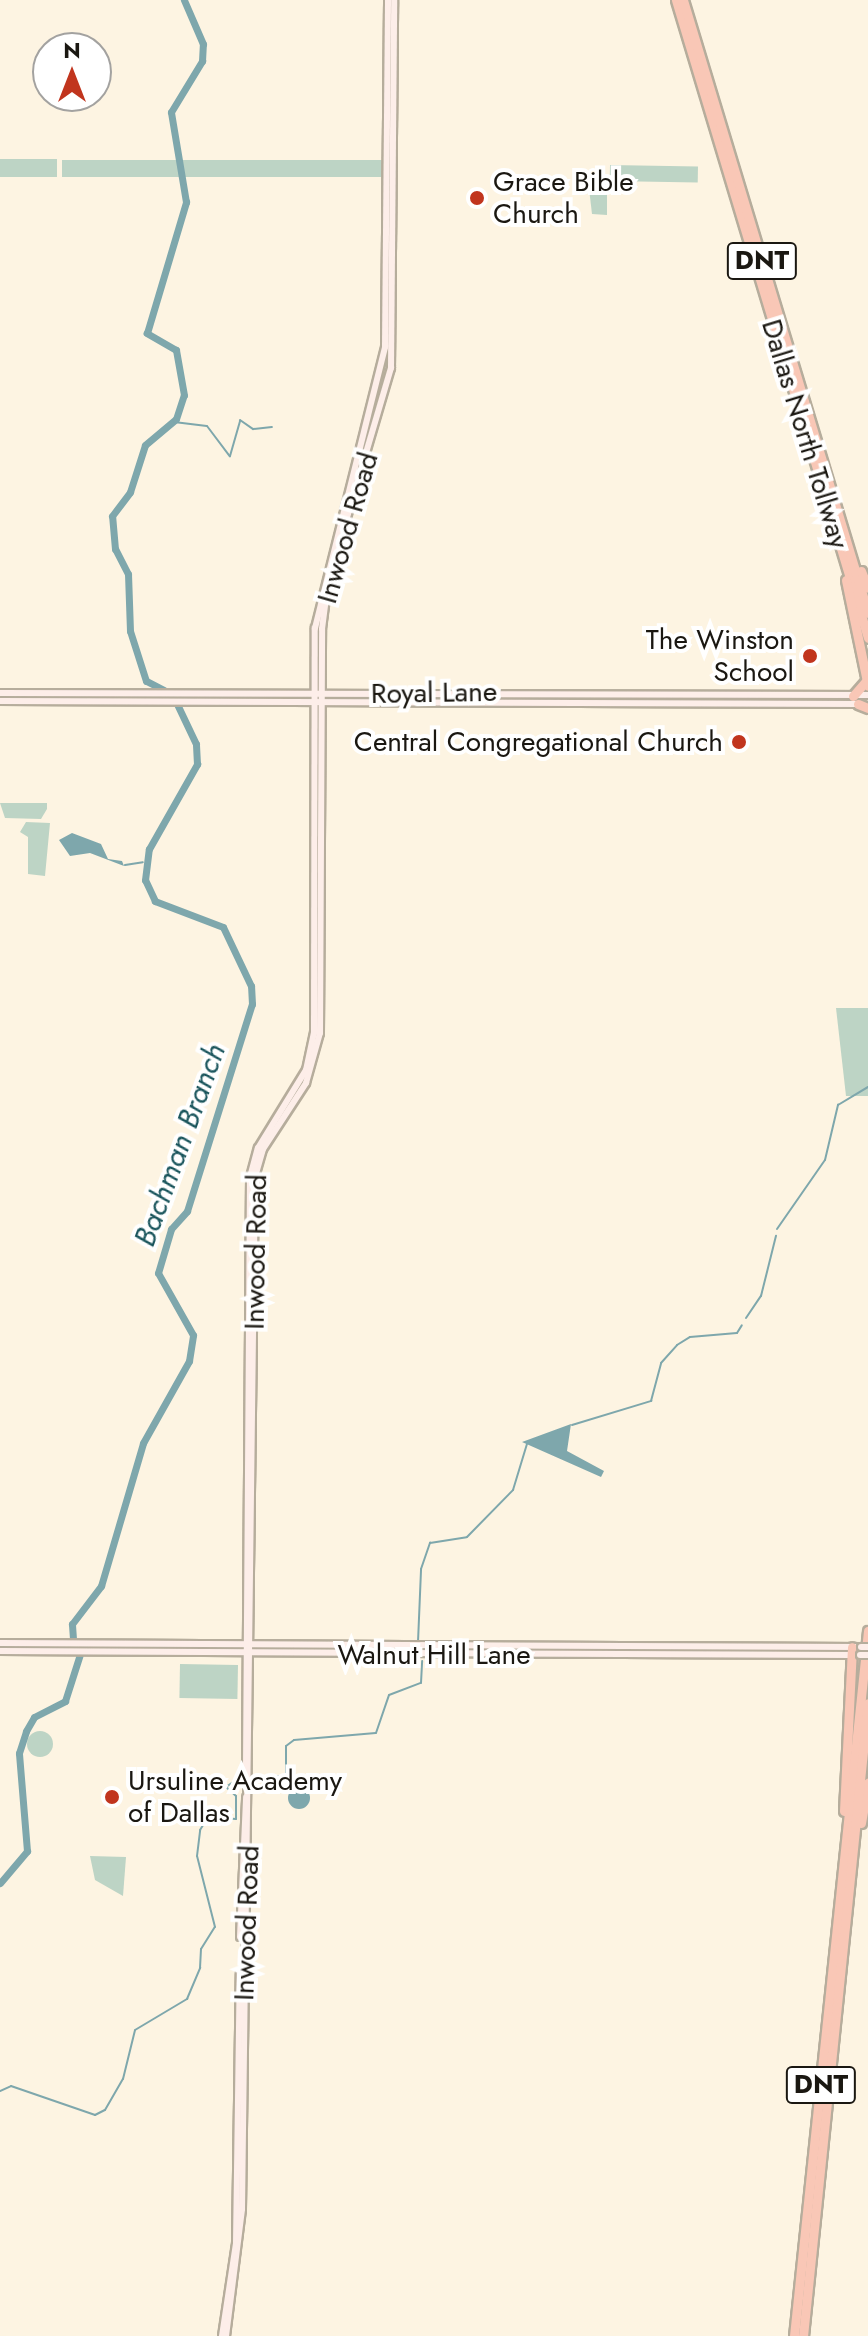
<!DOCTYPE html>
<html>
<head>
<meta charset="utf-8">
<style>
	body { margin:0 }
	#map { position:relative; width:868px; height:2336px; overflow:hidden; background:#fdf4e2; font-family:Jost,sans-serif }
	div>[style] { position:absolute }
	.green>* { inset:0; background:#bdd4c5; transform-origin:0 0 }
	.round { border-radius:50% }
	.water>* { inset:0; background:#7ea7ac }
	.stream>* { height:2px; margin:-1px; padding:0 1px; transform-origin:1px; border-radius:1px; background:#7ea7ac }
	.river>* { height:7px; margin:-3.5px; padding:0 3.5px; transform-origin:3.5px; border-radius:3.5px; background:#7ea7ac }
	.roads { filter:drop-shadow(2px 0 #b6ad9c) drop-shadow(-2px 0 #b6ad9c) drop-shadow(0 2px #b6ad9c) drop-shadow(0 -2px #b6ad9c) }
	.secondary>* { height:6px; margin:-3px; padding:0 3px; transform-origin:3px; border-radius:3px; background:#fdeee9 }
	.highway>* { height:9px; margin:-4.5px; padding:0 4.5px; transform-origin:4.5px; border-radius:4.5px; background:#f9c7b6 }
	.bridges { filter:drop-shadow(2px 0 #b6ad9c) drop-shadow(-2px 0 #b6ad9c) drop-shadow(0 2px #b6ad9c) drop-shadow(0 -2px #b6ad9c) }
	.secondary-bridge>* { height:6px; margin:-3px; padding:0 3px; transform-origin:3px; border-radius:3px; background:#fdeee9 }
	.dots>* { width:22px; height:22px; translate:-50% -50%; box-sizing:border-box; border:4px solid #fff; border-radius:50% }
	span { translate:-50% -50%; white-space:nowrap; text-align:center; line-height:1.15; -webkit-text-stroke:8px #fff; paint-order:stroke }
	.shield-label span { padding:2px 6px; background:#fff; border:2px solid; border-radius:6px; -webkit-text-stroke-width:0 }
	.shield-label { font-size:26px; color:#1a1711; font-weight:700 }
	.poi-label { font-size:28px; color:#1a1711 }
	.left { translate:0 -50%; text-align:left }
	.right { translate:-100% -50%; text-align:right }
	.street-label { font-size:28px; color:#1a1711 }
	.water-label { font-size:30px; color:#1a555c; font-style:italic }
	.north { position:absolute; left:32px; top:32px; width:80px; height:80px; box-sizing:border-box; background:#fff; border:2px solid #a3a2a0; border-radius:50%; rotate:0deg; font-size:22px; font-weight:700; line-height:32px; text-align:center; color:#1a1711 }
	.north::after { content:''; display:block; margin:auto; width:28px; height:36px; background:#c1351e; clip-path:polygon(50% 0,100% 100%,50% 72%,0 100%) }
</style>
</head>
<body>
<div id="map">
	<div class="green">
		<i style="left:0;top:159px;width:57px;height:18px"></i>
		<i style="left:62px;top:160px;width:321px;height:17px"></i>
		<i style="left:610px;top:165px;width:88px;height:16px;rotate:1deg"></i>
		<i style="clip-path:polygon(588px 180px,607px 187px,607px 215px,592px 214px)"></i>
		<i style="clip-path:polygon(0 803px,47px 803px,47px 809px,41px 819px,5px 818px)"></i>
		<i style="clip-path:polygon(26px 822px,50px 823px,45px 876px,28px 874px,28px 837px,20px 832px)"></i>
		<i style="clip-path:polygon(836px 1008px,868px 1008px,868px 1096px,846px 1096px)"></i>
		<i style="left:180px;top:1664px;width:58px;height:34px;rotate:1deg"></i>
		<i class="round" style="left:27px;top:1731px;width:26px;height:26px"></i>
		<i style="clip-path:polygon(90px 1856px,126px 1857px,123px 1896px,95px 1880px)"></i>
	</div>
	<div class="water">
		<i style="clip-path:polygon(72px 833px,101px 844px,108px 859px,122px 861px,124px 866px,90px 853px,70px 856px,59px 840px)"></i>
		<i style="clip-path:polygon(571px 1424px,567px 1451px,604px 1471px,601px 1477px,522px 1442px)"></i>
		<i class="round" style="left:288px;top:1787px;width:22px;height:22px"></i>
	</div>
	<div class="stream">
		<i style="left:174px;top:422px;width:33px;rotate:7deg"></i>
		<i style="left:207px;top:426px;width:38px;rotate:53deg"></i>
		<i style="left:230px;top:456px;width:37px;rotate:-74deg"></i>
		<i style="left:240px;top:420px;width:16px;rotate:35deg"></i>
		<i style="left:253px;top:429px;width:19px;rotate:-6deg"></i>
		<i style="left:125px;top:865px;width:18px;rotate:-9deg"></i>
		<i style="left:777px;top:1229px;width:84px;rotate:-55.2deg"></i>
		<i style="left:825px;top:1160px;width:57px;rotate:-76.7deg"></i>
		<i style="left:838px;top:1105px;width:35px;rotate:-31deg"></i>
		<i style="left:746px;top:1318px;width:27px;rotate:-56deg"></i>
		<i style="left:761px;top:1296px;width:62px;rotate:-76deg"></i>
		<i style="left:572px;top:1425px;width:83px;rotate:-16.9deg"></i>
		<i style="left:651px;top:1401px;width:39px;rotate:-75deg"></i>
		<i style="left:661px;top:1363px;width:24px;rotate:-48deg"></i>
		<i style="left:677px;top:1345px;width:15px;rotate:-32deg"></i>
		<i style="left:690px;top:1337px;width:47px;rotate:-4.9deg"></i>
		<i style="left:737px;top:1333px;width:9px;rotate:-58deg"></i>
		<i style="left:418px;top:1642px;width:73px;rotate:-87.6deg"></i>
		<i style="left:421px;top:1569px;width:28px;rotate:-71deg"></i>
		<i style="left:430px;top:1543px;width:37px;rotate:-9deg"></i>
		<i style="left:467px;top:1537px;width:66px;rotate:-45.6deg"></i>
		<i style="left:513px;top:1490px;width:48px;rotate:-73.1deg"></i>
		<i style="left:254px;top:1776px;width:32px"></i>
		<i style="left:286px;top:1776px;width:30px;rotate:-90deg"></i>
		<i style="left:286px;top:1746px;width:10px;rotate:-37deg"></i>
		<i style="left:294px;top:1740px;width:82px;rotate:-4.9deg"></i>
		<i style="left:376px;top:1733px;width:40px;rotate:-71.1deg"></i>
		<i style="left:389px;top:1695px;width:34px;rotate:-21deg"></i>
		<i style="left:421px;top:1683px;width:22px;rotate:-87deg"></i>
		<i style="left:0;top:2091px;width:12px;rotate:-24deg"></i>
		<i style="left:11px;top:2086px;width:89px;rotate:19deg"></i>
		<i style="left:95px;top:2115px;width:11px;rotate:-27deg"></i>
		<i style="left:105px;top:2110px;width:36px;rotate:-60deg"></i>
		<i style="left:123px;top:2079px;width:50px;rotate:-76.2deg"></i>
		<i style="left:135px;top:2030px;width:61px;rotate:-30.8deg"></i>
		<i style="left:187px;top:1999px;width:34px;rotate:-67deg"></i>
		<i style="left:200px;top:1968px;width:19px;rotate:-87deg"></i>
		<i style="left:201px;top:1949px;width:26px;rotate:-58deg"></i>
		<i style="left:215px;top:1927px;width:73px;rotate:-104.2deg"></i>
		<i style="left:197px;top:1856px;width:26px;rotate:-83deg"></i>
		<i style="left:200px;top:1830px;width:15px;rotate:-58deg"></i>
		<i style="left:208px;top:1817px;width:28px;rotate:4deg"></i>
		<i style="left:236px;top:1819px;width:23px;rotate:-90deg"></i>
		<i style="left:236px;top:1796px;width:13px;rotate:-138deg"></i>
		<i style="left:226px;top:1787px;width:21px;rotate:-35deg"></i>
	</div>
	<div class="river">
		<i style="left:164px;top:690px;width:20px;rotate:-153deg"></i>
		<i style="left:146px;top:681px;width:52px;rotate:-107.7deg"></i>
		<i style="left:130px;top:631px;width:57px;rotate:-92deg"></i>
		<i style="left:128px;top:574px;width:28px;rotate:-117deg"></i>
		<i style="left:115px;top:549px;width:33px;rotate:-95deg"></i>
		<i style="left:112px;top:516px;width:30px;rotate:-53deg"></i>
		<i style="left:130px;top:492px;width:49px;rotate:-72.3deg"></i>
		<i style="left:145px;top:445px;width:40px;rotate:-40deg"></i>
		<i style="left:176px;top:419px;width:25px;rotate:-72deg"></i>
		<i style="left:184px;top:395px;width:46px;rotate:-100.1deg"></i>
		<i style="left:176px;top:350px;width:34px;rotate:-150deg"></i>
		<i style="left:147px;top:333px;width:137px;rotate:-73.4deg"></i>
		<i style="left:186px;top:202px;width:91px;rotate:-99.5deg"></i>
		<i style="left:171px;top:112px;width:60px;rotate:-58.7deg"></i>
		<i style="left:202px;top:61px;width:17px;rotate:-87deg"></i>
		<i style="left:203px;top:44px;width:48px;rotate:-113.4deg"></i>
		<i style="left:73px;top:1639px;width:15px;rotate:-94deg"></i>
		<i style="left:72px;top:1624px;width:48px;rotate:-52.7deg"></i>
		<i style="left:101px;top:1586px;width:149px;rotate:-73.6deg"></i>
		<i style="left:143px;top:1443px;width:94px;rotate:-60.7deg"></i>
		<i style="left:189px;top:1361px;width:26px;rotate:-81deg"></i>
		<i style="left:193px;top:1335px;width:71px;rotate:-119.4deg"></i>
		<i style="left:158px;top:1273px;width:46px;rotate:-73.5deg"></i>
		<i style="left:171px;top:1229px;width:24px;rotate:-48deg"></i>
		<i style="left:187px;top:1211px;width:217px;rotate:-72.6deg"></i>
		<i style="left:252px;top:1004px;width:18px;rotate:-93deg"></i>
		<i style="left:251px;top:986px;width:65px;rotate:-115.4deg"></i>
		<i style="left:223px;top:927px;width:73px;rotate:-159.1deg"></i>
		<i style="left:155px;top:901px;width:23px;rotate:-115deg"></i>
		<i style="left:145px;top:880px;width:31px;rotate:-83deg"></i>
		<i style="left:149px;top:849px;width:98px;rotate:-60.5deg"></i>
		<i style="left:197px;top:764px;width:20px;rotate:-93deg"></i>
		<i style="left:196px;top:744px;width:44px;rotate:-115.4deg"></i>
		<i style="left:0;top:1883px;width:42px;rotate:-49.8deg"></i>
		<i style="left:27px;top:1851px;width:98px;rotate:-94.7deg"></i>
		<i style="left:19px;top:1753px;width:23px;rotate:-72deg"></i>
		<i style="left:26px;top:1731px;width:16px;rotate:-60deg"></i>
		<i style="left:34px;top:1717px;width:35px;rotate:-27deg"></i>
		<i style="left:65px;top:1701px;width:49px;rotate:-72.3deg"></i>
	</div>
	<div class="roads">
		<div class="secondary">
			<i style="left:0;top:693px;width:868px;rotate:0.13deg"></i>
			<i style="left:0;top:701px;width:860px;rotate:0.2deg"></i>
			<i style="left:0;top:1643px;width:861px;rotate:0.27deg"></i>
			<i style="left:0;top:1651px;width:852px;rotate:0.27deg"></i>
			<i style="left:246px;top:1766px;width:589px;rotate:-89.61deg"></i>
			<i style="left:250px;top:1177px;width:30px;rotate:-75deg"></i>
			<i style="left:258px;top:1148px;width:92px;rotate:-58.4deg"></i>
			<i style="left:306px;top:1070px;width:38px;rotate:-78deg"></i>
			<i style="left:314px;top:1033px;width:405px;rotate:-89.9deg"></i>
			<i style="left:315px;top:628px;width:290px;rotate:-76deg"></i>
			<i style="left:385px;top:347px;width:347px;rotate:-89.5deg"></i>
			<i style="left:240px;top:1937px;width:140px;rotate:-87.5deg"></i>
			<i style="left:222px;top:2336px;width:94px;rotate:-81.4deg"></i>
			<i style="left:236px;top:2243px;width:270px;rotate:-89.2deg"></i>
			<i style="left:226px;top:2336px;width:128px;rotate:-82.8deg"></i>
			<i style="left:242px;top:2209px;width:1032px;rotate:-89.28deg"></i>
			<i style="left:255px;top:1177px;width:29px;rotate:-74deg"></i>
			<i style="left:263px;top:1149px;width:79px;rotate:-56.9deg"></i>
			<i style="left:306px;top:1083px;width:52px;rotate:-74.4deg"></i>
			<i style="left:320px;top:1033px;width:404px;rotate:-89.7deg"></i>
			<i style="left:322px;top:629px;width:47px;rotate:-82.7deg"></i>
			<i style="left:328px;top:582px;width:223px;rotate:-73.6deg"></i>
			<i style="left:391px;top:368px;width:368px;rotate:-89.5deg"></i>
		</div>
		<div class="highway">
			<i style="left:676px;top:0;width:666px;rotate:73.25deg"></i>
			<i style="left:683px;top:0;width:640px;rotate:73.21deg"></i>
			<i style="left:861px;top:571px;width:18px;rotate:68deg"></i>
			<i style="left:846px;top:580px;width:108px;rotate:78.3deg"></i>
			<i style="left:853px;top:696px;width:21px;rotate:-49deg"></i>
			<i style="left:858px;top:704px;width:11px;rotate:22deg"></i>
			<i style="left:844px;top:1811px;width:164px;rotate:-87.2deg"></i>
			<i style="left:861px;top:1823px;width:41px;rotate:-80.1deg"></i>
			<i style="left:794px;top:2336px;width:709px;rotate:-84.01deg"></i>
			<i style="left:803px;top:2336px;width:636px;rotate:-84.14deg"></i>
		</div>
	</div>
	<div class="bridges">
		<div class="secondary-bridge">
			<i style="left:861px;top:1647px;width:7px"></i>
			<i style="left:860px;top:1655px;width:8px"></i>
		</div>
	</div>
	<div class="dots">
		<i style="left:477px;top:198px;background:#c1351e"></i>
		<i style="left:810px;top:656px;background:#c1351e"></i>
		<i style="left:739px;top:742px;background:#c1351e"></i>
		<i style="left:112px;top:1797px;background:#c1351e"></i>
	</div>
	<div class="shield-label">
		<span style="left:762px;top:261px">DNT</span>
		<span style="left:821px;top:2085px">DNT</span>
	</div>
	<div class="poi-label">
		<span class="left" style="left:493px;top:198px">Grace Bible<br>Church</span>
		<span class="right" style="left:794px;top:656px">The Winston<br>School</span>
		<span class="right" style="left:723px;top:742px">Central Congregational Church</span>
		<span class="left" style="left:128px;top:1797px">Ursuline Academy<br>of Dallas</span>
	</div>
	<div class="street-label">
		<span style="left:805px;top:434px;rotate:73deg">Dallas North Tollway</span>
		<span style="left:348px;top:528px;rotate:-74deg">Inwood Road</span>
		<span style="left:434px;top:693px;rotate:-1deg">Royal Lane</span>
		<span style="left:256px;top:1252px;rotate:-89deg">Inwood Road</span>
		<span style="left:434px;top:1655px">Walnut Hill Lane</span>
		<span style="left:247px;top:1923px;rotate:-88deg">Inwood Road</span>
	</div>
	<div class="water-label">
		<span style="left:180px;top:1145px;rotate:-70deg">Bachman Branch</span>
	</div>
	<div class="north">N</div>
</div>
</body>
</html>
